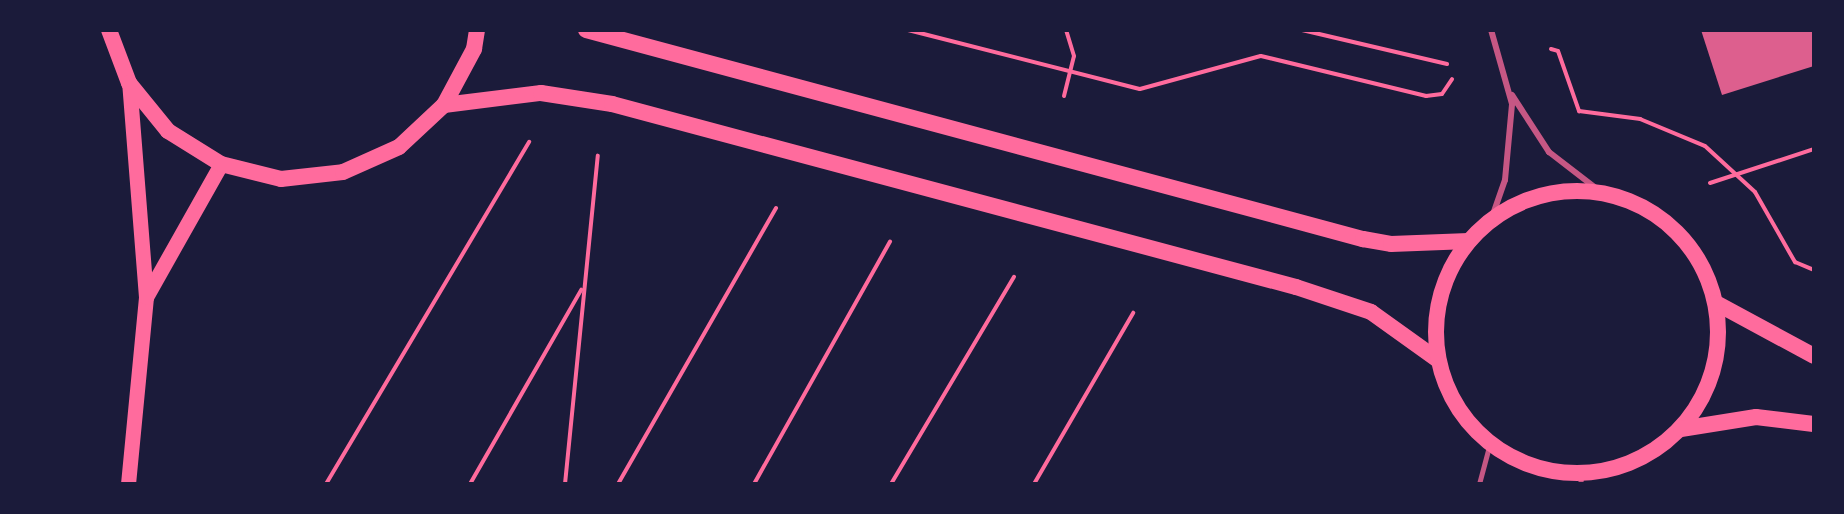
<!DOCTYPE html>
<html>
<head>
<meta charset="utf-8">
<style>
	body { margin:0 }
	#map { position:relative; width:1844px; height:514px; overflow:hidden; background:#1b1b3a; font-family:Poppins,sans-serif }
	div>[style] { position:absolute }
	.building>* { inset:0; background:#dd5f8e }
	.path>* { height:4px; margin:-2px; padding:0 2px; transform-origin:2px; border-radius:2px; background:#ff6b9d }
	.service>* { height:4.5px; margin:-2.25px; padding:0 2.25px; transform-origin:2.25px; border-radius:2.25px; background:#c65784 }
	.minor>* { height:6px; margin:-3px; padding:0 3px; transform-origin:3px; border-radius:3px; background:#c65784 }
	.primary>* { height:15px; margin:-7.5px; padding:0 7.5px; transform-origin:7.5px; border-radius:7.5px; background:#ff6b9d }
	.trunk>* { height:16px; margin:-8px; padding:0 8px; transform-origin:8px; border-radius:8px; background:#ff6b9d }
	.trunk>.ring { margin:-8px; padding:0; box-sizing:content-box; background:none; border:16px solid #ff6b9d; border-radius:50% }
	span { translate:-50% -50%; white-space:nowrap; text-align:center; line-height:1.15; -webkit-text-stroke:4.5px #1b1b3a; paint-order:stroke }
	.frame { position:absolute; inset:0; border:32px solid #1b1b3a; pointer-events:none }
</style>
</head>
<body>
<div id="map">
	<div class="building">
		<i style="clip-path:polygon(1701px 30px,1814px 30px,1814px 66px,1722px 95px)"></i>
	</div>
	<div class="path">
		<i style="left:908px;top:30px;width:239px;rotate:14.3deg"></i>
		<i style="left:1140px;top:89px;width:125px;rotate:-15.3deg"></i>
		<i style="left:1261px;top:56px;width:170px;rotate:13.6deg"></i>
		<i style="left:1426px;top:96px;width:16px;rotate:-7deg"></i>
		<i style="left:1442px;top:94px;width:18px;rotate:-56deg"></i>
		<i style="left:1302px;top:30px;width:149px;rotate:13.2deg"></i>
		<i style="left:1551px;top:49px;width:7px;rotate:16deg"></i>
		<i style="left:1558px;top:51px;width:64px;rotate:70.7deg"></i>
		<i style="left:1579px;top:111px;width:62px;rotate:7.5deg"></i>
		<i style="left:1640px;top:119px;width:70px;rotate:22.6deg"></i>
		<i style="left:1705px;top:146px;width:68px;rotate:42.6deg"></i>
		<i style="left:1755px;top:192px;width:81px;rotate:60.3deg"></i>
		<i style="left:1795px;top:262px;width:21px;rotate:23deg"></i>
		<i style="left:1064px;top:96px;width:41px;rotate:-76deg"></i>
		<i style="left:1074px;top:56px;width:27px;rotate:-107deg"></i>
		<i style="left:1710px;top:183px;width:109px;rotate:-18.1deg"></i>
		<i style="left:326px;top:484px;width:398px;rotate:-59.3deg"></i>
		<i style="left:470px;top:484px;width:224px;rotate:-60.2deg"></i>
		<i style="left:565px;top:484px;width:330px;rotate:-84.3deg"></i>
		<i style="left:618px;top:484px;width:318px;rotate:-60.2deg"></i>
		<i style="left:754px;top:484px;width:278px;rotate:-60.7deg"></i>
		<i style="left:891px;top:484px;width:241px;rotate:-59.3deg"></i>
		<i style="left:1034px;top:484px;width:198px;rotate:-59.9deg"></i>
	</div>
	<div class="service">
		<i style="left:1479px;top:484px;width:42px;rotate:-75deg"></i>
		<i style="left:1580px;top:484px;width:10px;rotate:-79deg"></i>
	</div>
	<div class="minor">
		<i style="left:1512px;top:95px;width:68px;rotate:57deg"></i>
		<i style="left:1549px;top:152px;width:67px;rotate:37.7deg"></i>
		<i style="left:1491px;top:220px;width:42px;rotate:-70.7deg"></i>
		<i style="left:1505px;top:180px;width:76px;rotate:-84.7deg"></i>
		<i style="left:1512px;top:104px;width:77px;rotate:-105.8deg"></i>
	</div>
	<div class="primary">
		<i style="left:146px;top:297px;width:153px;rotate:-60.6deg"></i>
		<i style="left:128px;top:484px;width:188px;rotate:-84.5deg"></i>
		<i style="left:146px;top:297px;width:215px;rotate:-94.5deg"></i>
	</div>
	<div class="trunk">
		<i style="left:109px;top:30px;width:57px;rotate:69.3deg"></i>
		<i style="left:129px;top:83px;width:62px;rotate:50.9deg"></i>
		<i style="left:168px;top:131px;width:62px;rotate:31.9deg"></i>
		<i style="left:221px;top:164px;width:62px;rotate:14deg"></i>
		<i style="left:281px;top:179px;width:62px;rotate:-6.4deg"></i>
		<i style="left:343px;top:172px;width:61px;rotate:-24.1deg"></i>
		<i style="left:399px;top:147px;width:62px;rotate:-43deg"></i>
		<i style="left:444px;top:105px;width:64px;rotate:-61.8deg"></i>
		<i style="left:474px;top:49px;width:19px;rotate:-81deg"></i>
		<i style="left:586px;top:30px;width:805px;rotate:15.06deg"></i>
		<i style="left:1363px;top:239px;width:28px;rotate:10deg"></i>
		<i style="left:1391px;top:244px;width:78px;rotate:-2.2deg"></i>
		<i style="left:444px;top:105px;width:98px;rotate:-7.1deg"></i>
		<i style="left:541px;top:93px;width:72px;rotate:8.8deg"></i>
		<i style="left:612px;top:104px;width:708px;rotate:14.98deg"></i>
		<i style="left:1296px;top:287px;width:79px;rotate:18.4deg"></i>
		<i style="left:1371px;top:312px;width:82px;rotate:35.6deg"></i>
		<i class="ring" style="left:1436px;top:191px;width:266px;height:266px"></i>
		<i style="left:1716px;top:303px;width:111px;rotate:28.4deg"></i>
		<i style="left:1681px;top:429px;width:76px;rotate:-9.1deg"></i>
		<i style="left:1756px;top:417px;width:58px;rotate:6.9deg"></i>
	</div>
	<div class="frame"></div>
</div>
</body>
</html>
